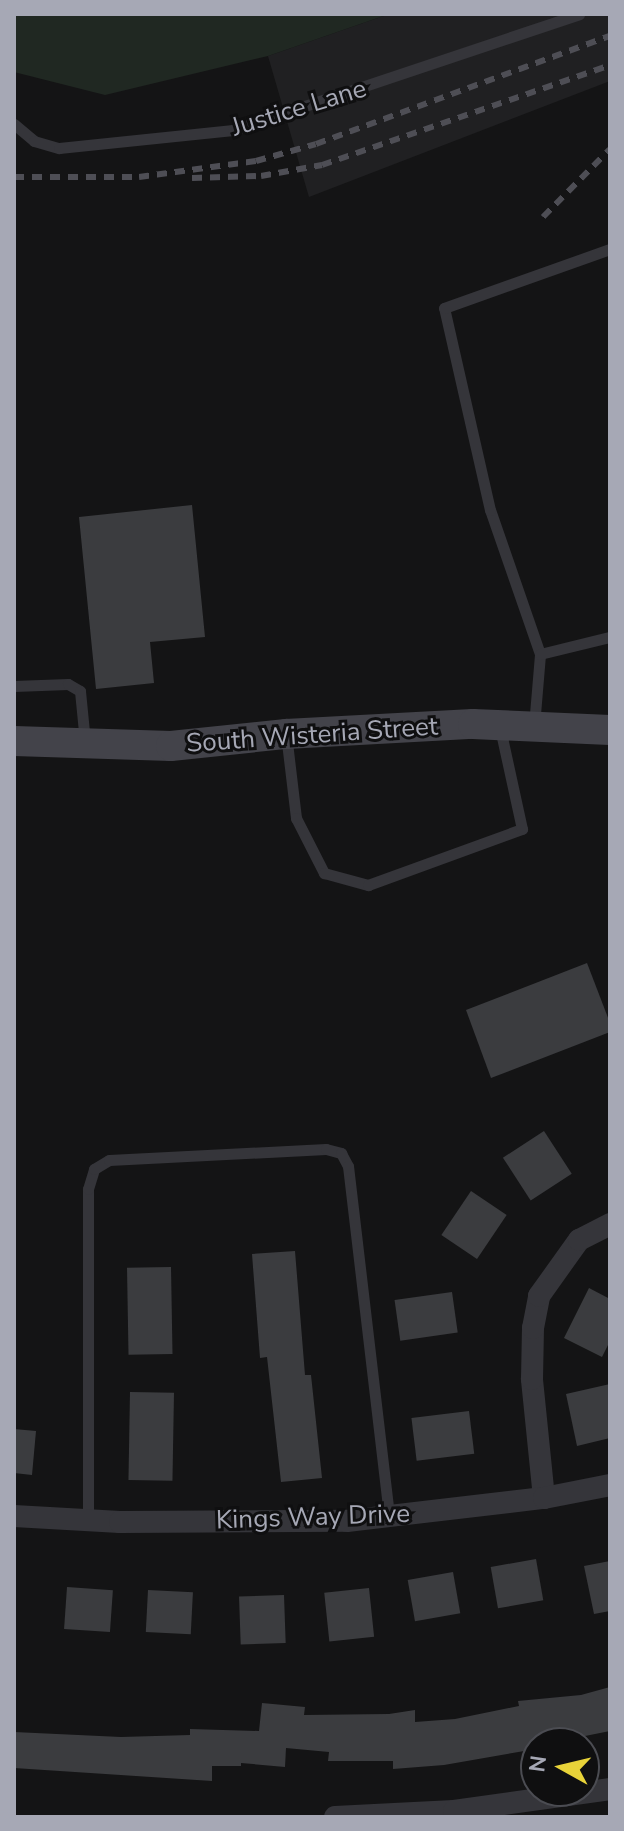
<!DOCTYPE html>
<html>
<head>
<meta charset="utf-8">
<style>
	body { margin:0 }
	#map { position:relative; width:624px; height:1831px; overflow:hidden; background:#141415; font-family:"Nunito Sans",sans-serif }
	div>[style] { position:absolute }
	.built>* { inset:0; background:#202022 }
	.green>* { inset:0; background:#202822 }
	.building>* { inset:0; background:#3b3c3f; transform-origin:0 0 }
	.lane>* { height:11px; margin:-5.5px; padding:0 5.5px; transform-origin:5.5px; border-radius:5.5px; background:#35353a }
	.street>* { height:22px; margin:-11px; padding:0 11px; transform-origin:11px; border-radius:11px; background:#35353a }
	.secondary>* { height:30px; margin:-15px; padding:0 15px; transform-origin:15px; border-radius:15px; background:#43434a }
	.rail>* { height:6px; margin-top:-3px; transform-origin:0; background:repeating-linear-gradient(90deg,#4e4e55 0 10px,transparent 0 18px) }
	span { translate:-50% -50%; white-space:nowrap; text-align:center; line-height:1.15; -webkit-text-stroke:6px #0f0f10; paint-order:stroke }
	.street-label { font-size:26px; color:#a6a8b5 }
	.frame { position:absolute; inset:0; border:16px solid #a6a8b5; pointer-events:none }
	.north { position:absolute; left:520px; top:1727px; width:80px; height:80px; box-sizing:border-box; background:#0f0f10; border:2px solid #4b4c52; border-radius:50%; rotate:278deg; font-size:22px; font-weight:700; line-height:32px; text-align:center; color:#a6a8b5 }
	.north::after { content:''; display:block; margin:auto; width:28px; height:36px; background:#e8d339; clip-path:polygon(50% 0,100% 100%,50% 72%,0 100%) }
</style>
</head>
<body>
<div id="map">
	<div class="built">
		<i style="clip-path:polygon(389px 14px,610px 14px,610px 81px,309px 197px,268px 56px)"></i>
	</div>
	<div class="green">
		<i style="clip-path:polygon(14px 14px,389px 14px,268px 56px,105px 95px,14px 72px)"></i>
	</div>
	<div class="building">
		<i style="clip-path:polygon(192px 505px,205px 637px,150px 642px,154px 683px,96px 689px,79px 517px)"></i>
		<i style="clip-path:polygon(587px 963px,610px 1023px,610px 1032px,491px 1078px,466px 1010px)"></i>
		<i style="left:544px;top:1131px;width:51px;height:49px;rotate:57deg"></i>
		<i style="left:471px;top:1191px;width:43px;height:53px;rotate:34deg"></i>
		<i style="clip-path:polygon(295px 1251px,305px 1375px,311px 1375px,322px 1478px,281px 1482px,267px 1357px,260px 1358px,252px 1254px)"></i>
		<i style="left:171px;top:1267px;width:87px;height:44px;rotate:89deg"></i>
		<i style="clip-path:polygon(589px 1288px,610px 1299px,610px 1341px,602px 1357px,564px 1338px)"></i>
		<i style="left:452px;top:1292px;width:41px;height:58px;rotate:82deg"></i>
		<i style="clip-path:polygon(610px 1384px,610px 1438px,577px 1446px,566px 1394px)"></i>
		<i style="left:130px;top:1392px;width:44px;height:88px;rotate:1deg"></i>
		<i style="left:469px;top:1411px;width:43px;height:58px;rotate:83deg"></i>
		<i style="clip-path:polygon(14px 1429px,36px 1431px,32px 1475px,14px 1473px)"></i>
		<i style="left:536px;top:1559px;width:42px;height:46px;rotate:80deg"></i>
		<i style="clip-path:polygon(610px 1561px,610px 1611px,594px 1614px,584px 1566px)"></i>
		<i style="left:453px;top:1572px;width:42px;height:46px;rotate:80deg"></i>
		<i style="left:67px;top:1587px;width:46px;height:42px;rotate:4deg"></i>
		<i style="left:369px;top:1588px;width:49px;height:45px;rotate:84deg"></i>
		<i style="left:148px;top:1590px;width:45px;height:42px;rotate:3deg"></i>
		<i style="left:284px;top:1595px;width:48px;height:45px;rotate:88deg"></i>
		<i style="clip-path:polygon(610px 1687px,610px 1731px,575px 1738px,575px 1743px,536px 1743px,536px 1749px,444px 1765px,393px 1769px,393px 1761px,328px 1761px,329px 1752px,286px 1748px,285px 1767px,241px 1763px,241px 1766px,212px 1766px,212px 1781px,14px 1768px,14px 1732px,121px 1737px,190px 1735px,190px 1729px,259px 1731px,262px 1703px,305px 1707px,304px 1715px,389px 1714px,415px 1710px,415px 1722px,455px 1719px,519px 1706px,518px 1701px,581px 1695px)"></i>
	</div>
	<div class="lane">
		<i style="left:14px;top:124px;width:26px;rotate:40deg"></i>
		<i style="left:34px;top:141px;width:26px;rotate:16deg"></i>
		<i style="left:59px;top:148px;width:175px;rotate:-5.9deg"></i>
		<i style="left:233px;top:130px;width:365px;rotate:-18.5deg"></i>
		<i style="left:540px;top:654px;width:152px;rotate:-109.1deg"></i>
		<i style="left:490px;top:510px;width:207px;rotate:-102.8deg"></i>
		<i style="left:444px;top:308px;width:176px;rotate:-19.6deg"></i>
		<i style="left:14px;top:686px;width:54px;rotate:-2.1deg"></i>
		<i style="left:68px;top:684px;width:14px;rotate:30deg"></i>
		<i style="left:80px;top:691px;width:51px;rotate:84.4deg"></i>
		<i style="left:534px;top:726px;width:72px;rotate:-85.2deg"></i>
		<i style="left:540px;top:654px;width:72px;rotate:-13.7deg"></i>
		<i style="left:286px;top:734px;width:85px;rotate:83.2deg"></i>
		<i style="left:296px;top:818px;width:62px;rotate:63deg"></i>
		<i style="left:324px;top:873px;width:46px;rotate:15.3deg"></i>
		<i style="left:368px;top:885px;width:164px;rotate:-20deg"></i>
		<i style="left:522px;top:829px;width:103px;rotate:-102.3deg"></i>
		<i style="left:88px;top:1520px;width:331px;rotate:-90deg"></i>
		<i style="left:88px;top:1189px;width:21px;rotate:-73deg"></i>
		<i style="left:94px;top:1169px;width:17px;rotate:-31deg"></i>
		<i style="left:109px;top:1160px;width:217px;rotate:-2.9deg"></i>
		<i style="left:326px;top:1149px;width:16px;rotate:15deg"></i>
		<i style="left:341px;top:1153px;width:15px;rotate:62deg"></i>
		<i style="left:348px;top:1166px;width:352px;rotate:83.3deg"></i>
	</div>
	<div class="street">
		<i style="left:544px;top:1498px;width:120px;rotate:-95.8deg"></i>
		<i style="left:532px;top:1379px;width:51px;rotate:-88.9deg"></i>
		<i style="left:533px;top:1328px;width:33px;rotate:-79deg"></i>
		<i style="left:539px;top:1296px;width:69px;rotate:-54.5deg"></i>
		<i style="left:579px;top:1240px;width:35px;rotate:-27deg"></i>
		<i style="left:14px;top:1516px;width:106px;rotate:3.2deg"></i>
		<i style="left:120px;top:1522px;width:227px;rotate:-0.3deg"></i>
		<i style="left:347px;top:1521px;width:198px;rotate:-6.7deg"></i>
		<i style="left:544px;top:1498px;width:67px;rotate:-11.1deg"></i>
		<i style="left:335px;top:1817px;width:119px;rotate:-2.9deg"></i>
		<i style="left:454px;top:1811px;width:158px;rotate:-8deg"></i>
	</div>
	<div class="secondary">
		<i style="left:14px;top:741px;width:157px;rotate:1.8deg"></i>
		<i style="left:171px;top:746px;width:116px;rotate:-6deg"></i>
		<i style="left:286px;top:734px;width:187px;rotate:-3.1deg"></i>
		<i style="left:473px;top:724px;width:137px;rotate:2.5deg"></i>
	</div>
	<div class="rail">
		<i style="left:14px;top:177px;width:125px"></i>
		<i style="left:139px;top:177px;width:118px;rotate:-7.8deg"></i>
		<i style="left:256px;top:161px;width:62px;rotate:-15.8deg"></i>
		<i style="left:316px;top:144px;width:313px;rotate:-20.2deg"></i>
		<i style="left:192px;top:178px;width:69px;rotate:-1.7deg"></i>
		<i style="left:261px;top:176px;width:62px;rotate:-10.2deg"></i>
		<i style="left:322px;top:165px;width:305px;rotate:-19.1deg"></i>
		<i style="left:543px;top:217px;width:95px;rotate:-45.4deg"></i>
	</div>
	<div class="street-label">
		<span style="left:299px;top:108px;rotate:-17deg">Justice Lane</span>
		<span style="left:312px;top:735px;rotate:-4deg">South Wisteria Street</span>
		<span style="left:313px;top:1517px;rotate:-2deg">Kings Way Drive</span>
	</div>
	<div class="frame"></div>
	<div class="north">N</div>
</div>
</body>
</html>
